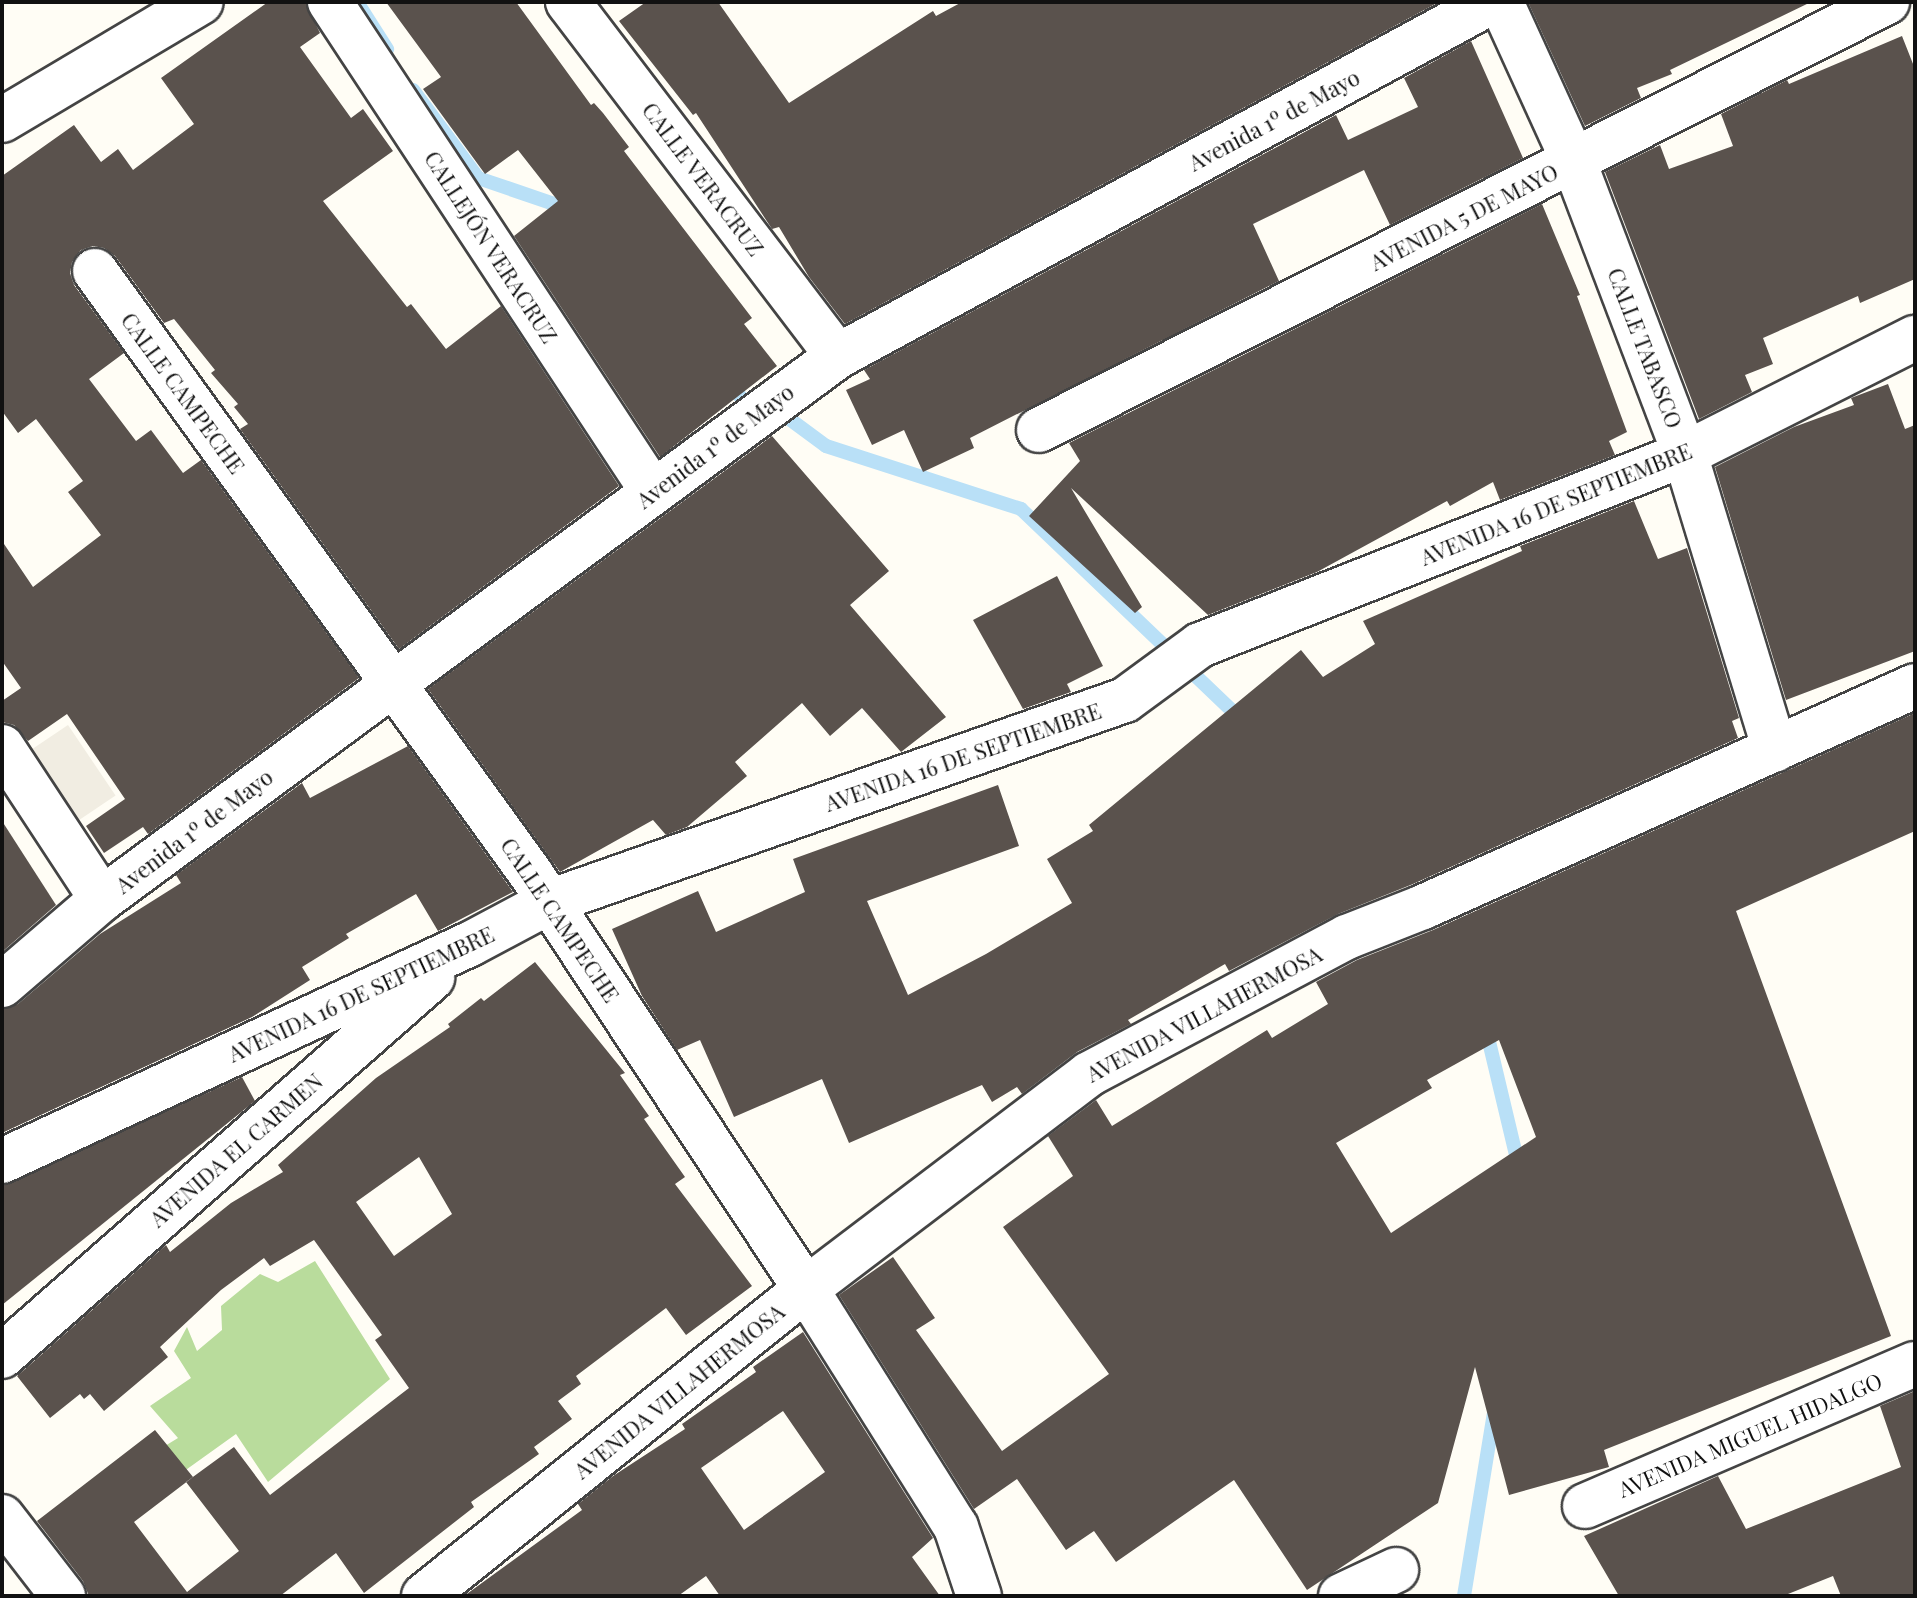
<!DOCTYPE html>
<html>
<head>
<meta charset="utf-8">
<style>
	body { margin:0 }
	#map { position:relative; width:1917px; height:1598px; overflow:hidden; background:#fffdf5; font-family:"Playfair Display",serif }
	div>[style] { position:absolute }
	.forest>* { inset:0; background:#b9dc9c }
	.plaza>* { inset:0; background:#f1ede2; transform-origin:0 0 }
	.stream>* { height:14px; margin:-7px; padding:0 7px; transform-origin:7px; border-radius:7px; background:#b9e0f7 }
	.building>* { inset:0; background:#5a524d }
	.roads { filter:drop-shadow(2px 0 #444) drop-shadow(-2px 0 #444) drop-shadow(0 2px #444) drop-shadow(0 -2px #444) }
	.street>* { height:44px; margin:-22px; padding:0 22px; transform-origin:22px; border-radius:22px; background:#fff }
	span { translate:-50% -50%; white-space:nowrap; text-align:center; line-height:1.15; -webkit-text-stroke:8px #fff; paint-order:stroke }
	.street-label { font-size:22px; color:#111 }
	.frame { position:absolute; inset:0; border:4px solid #111; pointer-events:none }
</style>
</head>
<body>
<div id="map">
	<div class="forest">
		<i style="clip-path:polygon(315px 1261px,390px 1379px,268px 1482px,236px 1434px,162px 1487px,142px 1460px,178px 1438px,150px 1406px,191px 1378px,174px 1351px,187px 1327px,197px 1351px,222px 1330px,221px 1306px,260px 1274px,278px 1282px)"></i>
	</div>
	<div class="plaza">
		<i style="left:68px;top:725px;width:85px;height:56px;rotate:56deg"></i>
	</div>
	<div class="stream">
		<i style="left:357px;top:2px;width:56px;rotate:57.4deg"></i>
		<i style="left:413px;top:90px;width:109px;rotate:53.5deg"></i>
		<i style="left:478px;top:178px;width:87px;rotate:18.9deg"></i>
		<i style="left:560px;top:206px;width:11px"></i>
		<i style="left:728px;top:381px;width:24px;rotate:52deg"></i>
		<i style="left:743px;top:400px;width:18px;rotate:-6deg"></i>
		<i style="left:761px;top:398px;width:81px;rotate:36.4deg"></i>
		<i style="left:826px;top:446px;width:205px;rotate:17.9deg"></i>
		<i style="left:1021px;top:509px;width:307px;rotate:43.7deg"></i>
		<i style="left:1486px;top:1029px;width:143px;rotate:76.6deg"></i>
		<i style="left:1464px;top:1596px;width:185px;rotate:-80.7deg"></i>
	</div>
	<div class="building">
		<i style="clip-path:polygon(268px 2px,305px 2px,320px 33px,300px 47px,351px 118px,363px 109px,393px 151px,323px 201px,407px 307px,411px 304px,446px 349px,501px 306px,619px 486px,399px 649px,240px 429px,248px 424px,234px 407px,238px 404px,211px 373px,215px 370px,174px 319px,164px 323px,115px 256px,104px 248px,93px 246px,81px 250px,72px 262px,70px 273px,74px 285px,124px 353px,89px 379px,136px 441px,151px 430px,183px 473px,201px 460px,359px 678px,148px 834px,143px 827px,104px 853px,86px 826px,125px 799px,67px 714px,28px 741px,14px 725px,2px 722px,2px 701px,21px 688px,2px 661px,2px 541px,33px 587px,101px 535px,68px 492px,83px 481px,36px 419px,18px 433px,2px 411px,2px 176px,74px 125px,101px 162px,118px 149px,133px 170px,194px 124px,161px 78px)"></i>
		<i style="clip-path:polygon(386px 2px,516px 2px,591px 105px,594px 103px,603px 113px,629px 147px,624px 151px,752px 318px,744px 324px,777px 366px,660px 457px,514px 236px,558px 201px,518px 150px,485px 174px,423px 89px,441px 77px)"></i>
		<i style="clip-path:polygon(646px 2px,718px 2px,789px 103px,933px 11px,936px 16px,962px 2px,1439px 2px,845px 324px,809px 277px,779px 227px,772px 229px,696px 113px,693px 115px,619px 21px)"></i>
		<i style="clip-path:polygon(1528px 2px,1811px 2px,1670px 70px,1672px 74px,1637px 88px,1641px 98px,1585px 126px)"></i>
		<i style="clip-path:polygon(1902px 36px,1915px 69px,1915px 279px,1860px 303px,1858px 296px,1763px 338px,1773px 364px,1745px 375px,1752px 392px,1699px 419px,1605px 172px,1660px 145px,1669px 169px,1733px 146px,1721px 114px,1787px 80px,1789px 84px)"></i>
		<i style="clip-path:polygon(1471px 41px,1523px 158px,1390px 225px,1364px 170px,1253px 224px,1279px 281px,970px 438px,974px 448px,923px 472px,904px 430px,872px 445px,846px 390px,870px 379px,864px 370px,1336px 115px,1348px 140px,1418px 107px,1404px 78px)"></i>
		<i style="clip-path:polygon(1542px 204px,1580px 295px,1577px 296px,1627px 432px,1609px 441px,1615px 455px,1500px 500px,1493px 482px,1450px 506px,1447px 501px,1317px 572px,1208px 615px,1071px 488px,1142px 607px,1135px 613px,1029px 516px,1080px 461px,1069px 443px)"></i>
		<i style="clip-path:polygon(1888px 384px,1905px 429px,1915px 425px,1915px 651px,1786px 700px,1715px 467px,1794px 427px,1854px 405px,1851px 398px)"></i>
		<i style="clip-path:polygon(772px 436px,889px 571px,850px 605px,946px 717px,901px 752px,862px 708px,830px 736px,802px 703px,735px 762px,747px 776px,687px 827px,666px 835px,653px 820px,560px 872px,428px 689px)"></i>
		<i style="clip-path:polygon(1634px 501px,1658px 559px,1687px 548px,1739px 718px,1732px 721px,1738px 738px,1413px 884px,1338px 914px,1229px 971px,1225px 964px,1128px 1020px,1131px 1024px,1077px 1052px,1022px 1094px,1017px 1087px,992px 1102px,982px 1085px,849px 1143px,822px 1079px,734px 1117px,700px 1040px,677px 1050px,642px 996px,612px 929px,698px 891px,716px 932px,805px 892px,793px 859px,998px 785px,1019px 846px,867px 901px,908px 995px,986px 954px,1072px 903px,1047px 859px,1093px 831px,1089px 825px,1301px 650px,1323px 677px,1375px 644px,1363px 621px,1522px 551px,1520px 546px)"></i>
		<i style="clip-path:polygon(1057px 576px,1103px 666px,1067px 684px,1071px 692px,1023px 709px,973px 620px)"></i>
		<i style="clip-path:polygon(evenodd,1915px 713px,1915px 831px,1736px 911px,1891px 1336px,1604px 1450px,1609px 1467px,1509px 1495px,1475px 1367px,1438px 1503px,1307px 1590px,1234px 1480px,1116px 1562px,1094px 1531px,1066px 1550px,1017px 1479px,974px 1509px,839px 1295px,893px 1257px,935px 1318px,916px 1330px,1002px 1451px,1109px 1374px,1003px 1227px,1073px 1176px,1048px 1136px,1096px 1100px,1112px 1126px,1267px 1030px,1272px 1038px,1328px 1004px,1316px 982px,1357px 960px,1433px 930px,1915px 713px,1499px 1040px,1536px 1137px,1391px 1233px,1336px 1143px,1432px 1088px,1427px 1080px,1499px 1040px)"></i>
		<i style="clip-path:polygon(408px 746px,513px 892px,438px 931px,416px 894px,346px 934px,349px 938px,302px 967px,310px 980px,252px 1017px,2px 1133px,2px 1009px,18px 1004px,100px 934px,181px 883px,176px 875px,302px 783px,310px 798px)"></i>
		<i style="clip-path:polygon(2px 821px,56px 905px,2px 952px)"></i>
		<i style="clip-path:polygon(evenodd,535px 962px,625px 1073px,620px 1075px,649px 1116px,644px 1119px,685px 1177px,675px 1184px,752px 1286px,686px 1335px,666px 1308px,576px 1376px,581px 1384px,558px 1401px,572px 1419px,534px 1447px,539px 1454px,471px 1502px,474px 1507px,364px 1593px,336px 1553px,280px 1596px,89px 1596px,83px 1581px,37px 1521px,155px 1430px,193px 1477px,134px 1522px,187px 1592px,239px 1551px,186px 1482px,234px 1447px,270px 1495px,409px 1388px,375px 1340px,382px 1335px,314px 1240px,270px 1266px,264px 1258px,221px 1290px,160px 1347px,168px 1357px,104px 1411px,90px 1394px,84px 1399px,80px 1394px,50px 1418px,17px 1376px,166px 1245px,170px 1252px,231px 1203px,283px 1172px,278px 1165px,376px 1078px,450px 1027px,448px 1024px,481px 998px,484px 1001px,535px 962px,419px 1157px,452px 1214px,394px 1256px,356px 1202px,419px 1157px)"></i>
		<i style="clip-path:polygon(242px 1077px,255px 1101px,2px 1305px,2px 1186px)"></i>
		<i style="clip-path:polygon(evenodd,803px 1332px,933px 1538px,912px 1557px,940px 1596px,720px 1596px,706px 1576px,678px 1596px,464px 1596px,582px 1510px,578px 1504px,613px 1476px,685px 1429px,682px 1424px,756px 1372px,753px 1367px,803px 1332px,783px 1411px,825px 1472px,744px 1530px,701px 1468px,783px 1411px)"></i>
		<i style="clip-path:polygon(1915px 1391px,1915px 1596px,1841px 1596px,1833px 1576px,1783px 1596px,1619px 1596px,1584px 1536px,1718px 1476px,1746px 1529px,1901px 1467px,1880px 1406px)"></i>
	</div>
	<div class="roads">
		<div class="street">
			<i style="left:330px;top:2px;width:587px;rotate:56.61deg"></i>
			<i style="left:568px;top:2px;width:445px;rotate:52.7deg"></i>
			<i style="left:1501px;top:2px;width:176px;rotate:65.5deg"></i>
			<i style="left:1574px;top:162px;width:312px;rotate:69.2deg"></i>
			<i style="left:1685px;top:454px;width:309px;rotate:73.1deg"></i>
			<i style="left:2px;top:120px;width:231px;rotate:-30.7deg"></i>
			<i style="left:95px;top:271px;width:744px;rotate:54.13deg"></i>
			<i style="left:531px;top:874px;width:498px;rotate:56.5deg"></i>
			<i style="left:806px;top:1289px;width:281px;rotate:57.8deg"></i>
			<i style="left:956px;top:1527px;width:73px;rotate:71.6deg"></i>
			<i style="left:1039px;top:430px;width:950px;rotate:-26.78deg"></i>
			<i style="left:2px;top:747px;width:182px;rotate:56.7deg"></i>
			<i style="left:2px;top:985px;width:132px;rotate:-40.7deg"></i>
			<i style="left:102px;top:899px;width:915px;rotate:-36.42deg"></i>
			<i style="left:838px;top:356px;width:743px;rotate:-28.46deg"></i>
			<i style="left:2px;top:1161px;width:516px;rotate:-24.88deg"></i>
			<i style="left:470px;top:944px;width:89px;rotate:-28deg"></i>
			<i style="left:549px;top:902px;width:610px;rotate:-19.33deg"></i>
			<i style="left:1125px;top:700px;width:93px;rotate:-36.3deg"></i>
			<i style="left:1200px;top:645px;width:521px;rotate:-21.5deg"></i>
			<i style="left:1685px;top:454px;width:258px;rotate:-26.8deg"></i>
			<i style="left:2px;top:1356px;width:573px;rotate:-41.32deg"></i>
			<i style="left:1585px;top:1506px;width:359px;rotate:-23.3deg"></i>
			<i style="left:2px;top:1517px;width:100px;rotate:52.3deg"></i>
			<i style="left:424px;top:1596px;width:490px;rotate:-38.8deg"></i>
			<i style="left:806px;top:1289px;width:355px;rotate:-37.2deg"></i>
			<i style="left:1089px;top:1074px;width:292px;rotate:-28deg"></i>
			<i style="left:1347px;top:937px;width:82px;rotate:-21.5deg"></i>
			<i style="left:1423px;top:907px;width:539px;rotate:-24.19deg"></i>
			<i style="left:1341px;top:1596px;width:61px;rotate:-25.3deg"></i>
		</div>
	</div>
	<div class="street-label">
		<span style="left:1274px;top:120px;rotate:-28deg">Avenida 1º de Mayo</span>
		<span style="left:703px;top:179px;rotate:53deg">CALLE VERACRUZ</span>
		<span style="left:1464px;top:217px;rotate:-27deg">AVENIDA 5 DE MAYO</span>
		<span style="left:491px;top:247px;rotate:57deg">CALLEJÓN VERACRUZ</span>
		<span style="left:1645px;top:348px;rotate:69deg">CALLE TABASCO</span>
		<span style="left:183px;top:393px;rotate:54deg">CALLE CAMPECHE</span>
		<span style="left:715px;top:446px;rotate:-37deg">Avenida 1º de Mayo</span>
		<span style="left:1556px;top:504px;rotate:-22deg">AVENIDA 16 DE SEPTIEMBRE</span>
		<span style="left:963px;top:757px;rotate:-19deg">AVENIDA 16 DE SEPTIEMBRE</span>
		<span style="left:194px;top:831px;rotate:-37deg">Avenida 1º de Mayo</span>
		<span style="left:560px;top:920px;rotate:56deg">CALLE CAMPECHE</span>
		<span style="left:361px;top:994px;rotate:-25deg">AVENIDA 16 DE SEPTIEMBRE</span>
		<span style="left:1204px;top:1014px;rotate:-28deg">AVENIDA VILLAHERMOSA</span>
		<span style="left:236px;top:1150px;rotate:-41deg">AVENIDA EL CARMEN</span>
		<span style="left:679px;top:1391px;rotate:-39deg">AVENIDA VILLAHERMOSA</span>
		<span style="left:1750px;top:1435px;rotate:-23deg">AVENIDA MIGUEL HIDALGO</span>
	</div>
	<div class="frame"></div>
</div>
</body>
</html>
